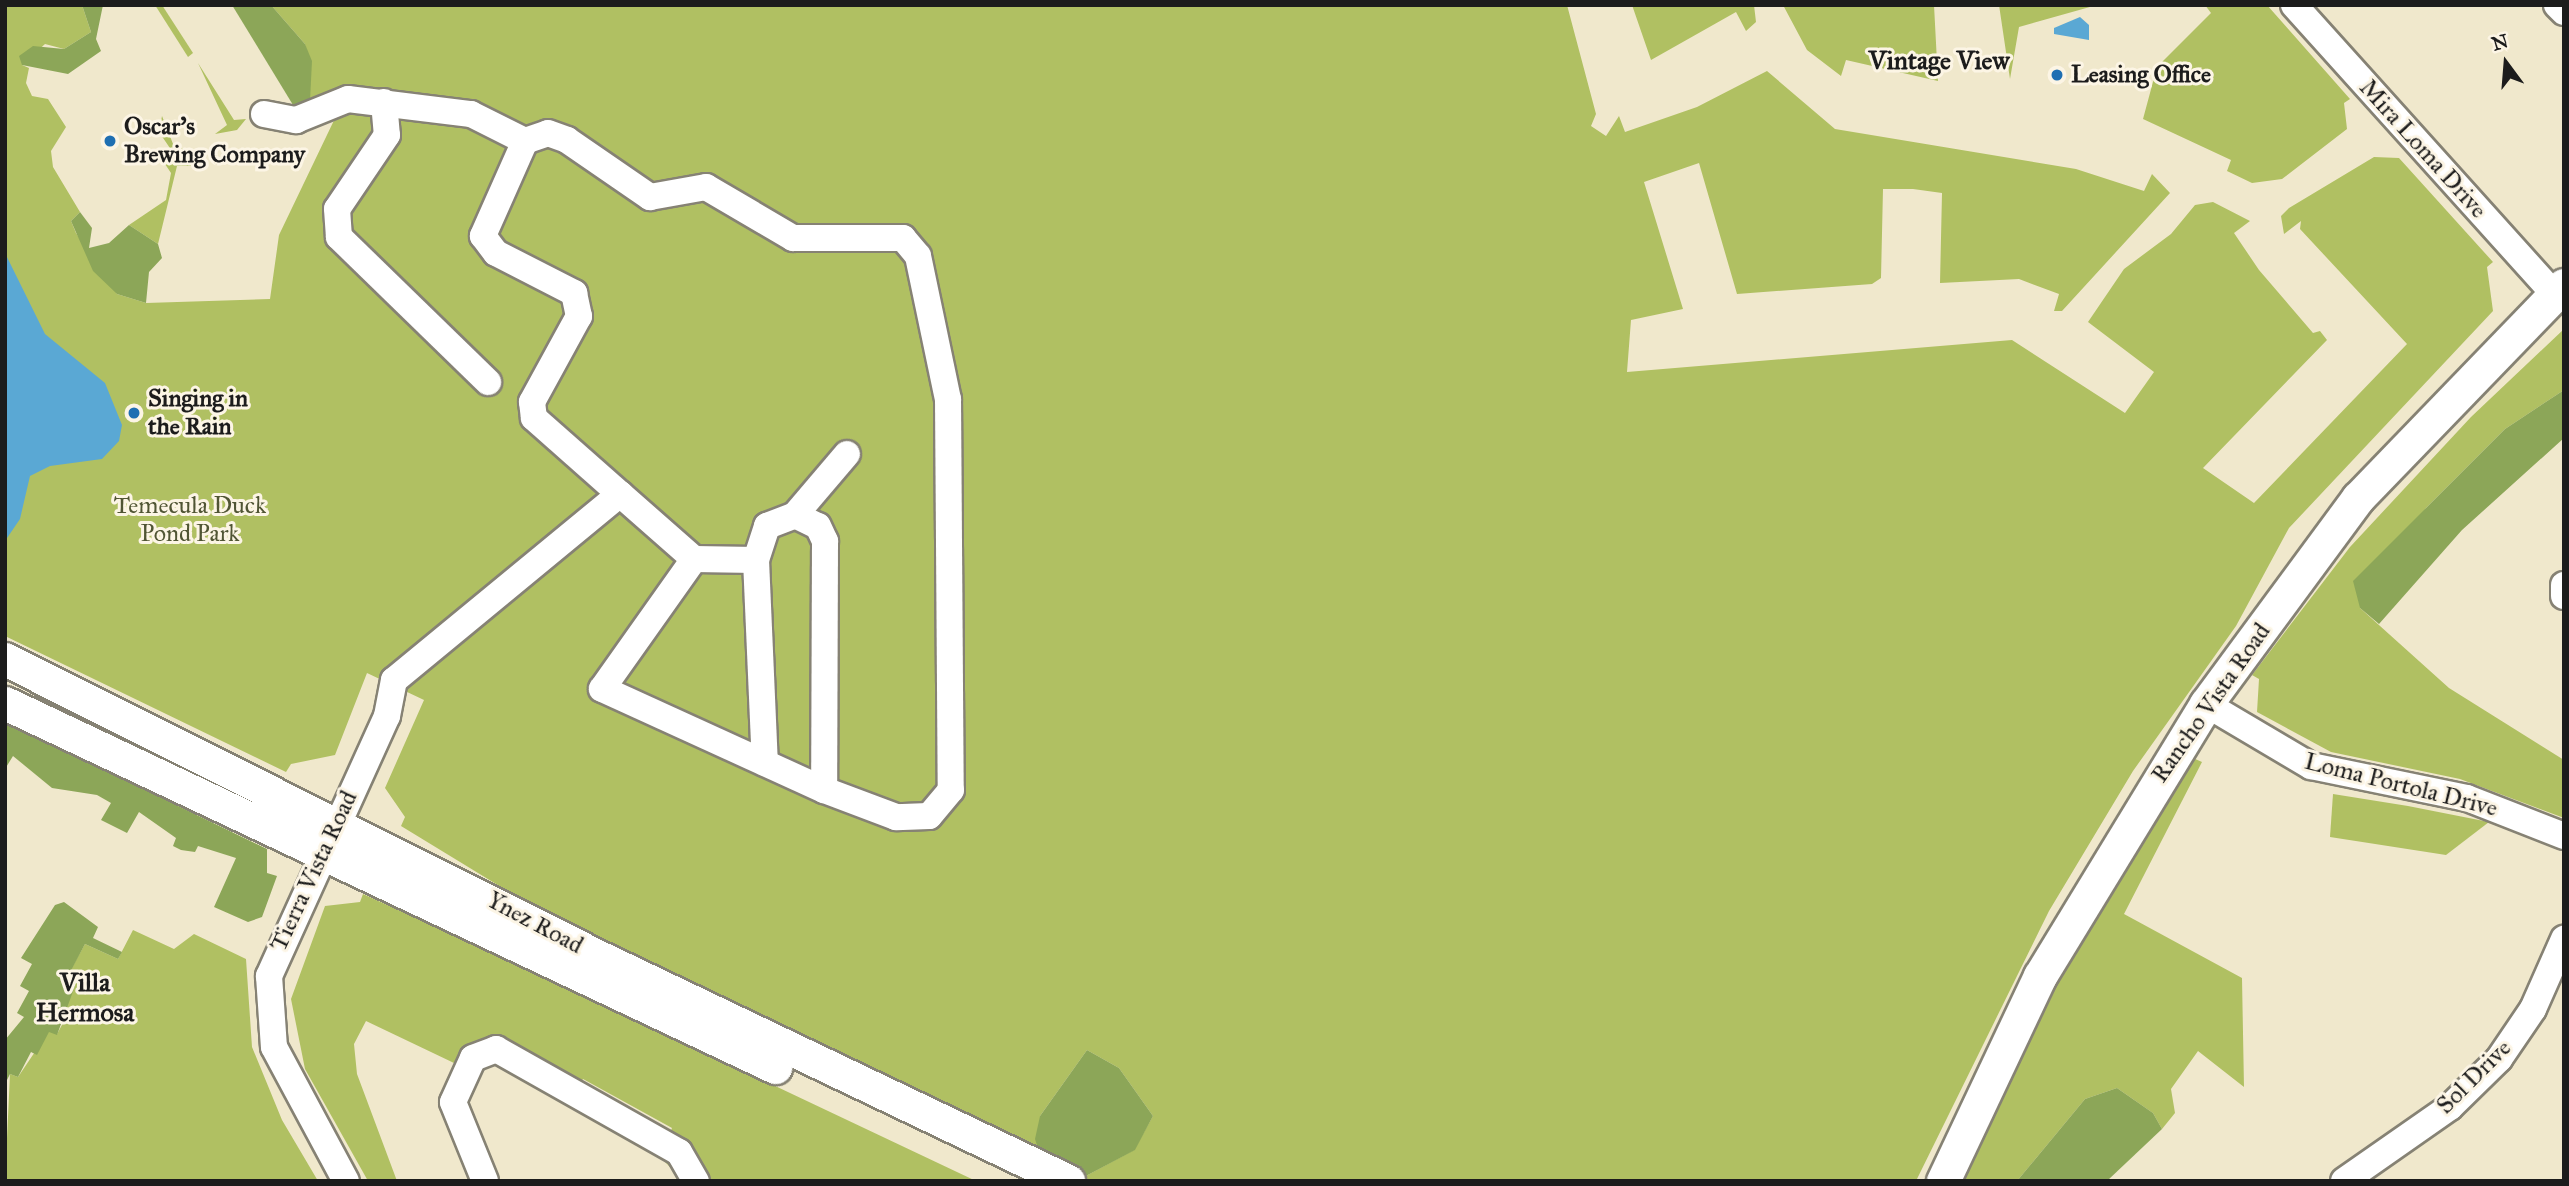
<!DOCTYPE html>
<html>
<head>
<meta charset="utf-8">
<style>
	body { margin:0 }
	#map { position:relative; width:2569px; height:1186px; overflow:hidden; background:#f0e8cc; font-family:"IM FELL Great Primer",serif }
	div>[style] { position:absolute }
	.green>* { inset:0; background:#b0c062 }
	.forest>* { inset:0; background:#8ca658 }
	.water>* { inset:0; background:#5aa8d4 }
	.roads { filter:drop-shadow(2px 0 #868274) drop-shadow(-2px 0 #868274) drop-shadow(0 2px #868274) drop-shadow(0 -2px #868274) }
	.minor>* { height:26px; margin:-13px; padding:0 13px; transform-origin:13px; border-radius:13px; background:#fff }
	.major>* { height:33px; margin:-16.5px; padding:0 16.5px; transform-origin:16.5px; border-radius:16.5px; background:#fff }
	.dots>* { width:19px; height:19px; translate:-50% -50%; box-sizing:border-box; border:4px solid #fcf5e5; border-radius:50% }
	span { translate:-50% -50%; white-space:nowrap; text-align:center; line-height:1.15; -webkit-text-stroke:6px #fcf5e5; paint-order:stroke }
	.poi-label { font-size:24px; color:#1c1c1c; font-weight:700 }
	.left { translate:0 -50%; text-align:left }
	.street-label { font-size:24px; color:#1c1c1c }
	.park-label { font-size:24px; color:#505534 }
	.neighbourhood-label { font-size:26px; color:#1c1c1c; font-weight:700 }
	.frame { position:absolute; inset:0; border:7px solid #1c1c1c; pointer-events:none }
	.north { position:absolute; left:2471px; top:28px; width:70px; height:70px; -webkit-text-stroke:5px #fcf5e5; paint-order:stroke; rotate:344deg; font-size:19px; font-weight:700; line-height:28px; text-align:center; color:#1c1c1c }
	.north::after { content:''; display:block; margin:auto; width:24px; height:32px; background:#1c1c1c; clip-path:polygon(50% 0,100% 100%,50% 72%,0 100%) }
</style>
</head>
<body>
<div id="map">
	<div class="green">
		<i style="clip-path:polygon(5px 5px,82px 5px,91px 32px,64px 49px,45px 44px,22px 65px,29px 68px,26px 83px,32px 96px,48px 99px,66px 127px,51px 151px,53px 167px,80px 212px,71px 221px,76px 233px,117px 294px,146px 303px,270px 299px,279px 235px,350px 87px,310px 101px,305px 44px,271px 5px,1567px 5px,1596px 114px,1591px 126px,1606px 136px,1619px 116px,1625px 132px,1697px 107px,1767px 71px,1835px 129px,2076px 169px,2144px 191px,2152px 174px,2170px 193px,2062px 311px,2054px 311px,2059px 294px,2019px 279px,1940px 283px,1942px 193px,1913px 189px,1883px 189px,1881px 278px,1872px 284px,1737px 294px,1699px 163px,1644px 182px,1683px 309px,1631px 320px,1627px 372px,2012px 340px,2125px 413px,2154px 372px,2088px 322px,2124px 269px,2171px 234px,2195px 205px,2213px 202px,2250px 221px,2234px 233px,2259px 270px,2313px 333px,2320px 331px,2327px 340px,2203px 468px,2254px 503px,2407px 344px,2300px 229px,2301px 221px,2284px 234px,2281px 216px,2289px 208px,2374px 157px,2399px 158px,2493px 262px,2487px 267px,2493px 311px,2289px 528px,2236px 626px,2133px 771px,2049px 911px,1916px 1181px,1092px 1181px,1084px 1177px,1134px 1150px,1153px 1116px,1119px 1068px,1087px 1050px,1040px 1116px,1042px 1161px,601px 948px,401px 826px,405px 817px,385px 788px,424px 700px,367px 673px,335px 755px,291px 764px,286px 772px,5px 636px)"></i>
		<i style="clip-path:polygon(155px 5px,162px 5px,193px 53px,188px 57px)"></i>
		<i style="clip-path:polygon(1632px 5px,1754px 5px,1756px 22px,1746px 31px,1736px 12px,1651px 60px)"></i>
		<i style="clip-path:polygon(1783px 5px,1934px 5px,1938px 81px,1846px 60px,1841px 76px,1807px 50px)"></i>
		<i style="clip-path:polygon(1999px 5px,2097px 5px,2019px 27px,2010px 79px)"></i>
		<i style="clip-path:polygon(2205px 5px,2267px 5px,2350px 99px,2344px 103px,2347px 129px,2282px 179px,2252px 183px,2227px 171px,2231px 160px,2143px 119px,2157px 67px,2211px 13px)"></i>
		<i style="clip-path:polygon(198px 63px,234px 120px,246px 119px,237px 130px,215px 134px,227px 125px)"></i>
		<i style="clip-path:polygon(162px 116px,175px 149px,190px 148px,193px 158px,191px 166px,177px 166px,158px 244px,129px 225px,166px 200px,171px 173px,165px 164px,176px 157px,159px 132px)"></i>
		<i style="clip-path:polygon(2564px 329px,2564px 390px,2505px 429px,2426px 508px,2360px 608px,2449px 688px,2564px 760px,2564px 818px,2460px 779px,2331px 752px,2257px 712px,2259px 679px,2252px 675px,2350px 547px,2471px 417px)"></i>
		<i style="clip-path:polygon(2193px 758px,2202px 762px,2124px 914px,2242px 978px,2244px 1087px,2198px 1051px,2171px 1089px,2175px 1113px,2162px 1129px,2153px 1113px,2117px 1088px,2085px 1099px,2017px 1181px,1963px 1181px,2068px 962px)"></i>
		<i style="clip-path:polygon(2333px 794px,2408px 806px,2489px 822px,2446px 855px,2330px 837px)"></i>
		<i style="clip-path:polygon(363px 894px,520px 965px,976px 1181px,684px 1181px,660px 1157px,672px 1128px,583px 1079px,577px 1088px,514px 1048px,454px 1063px,366px 1021px,354px 1044px,357px 1074px,397px 1181px,368px 1181px,305px 1069px,291px 999px,325px 906px,360px 902px)"></i>
		<i style="clip-path:polygon(133px 930px,174px 949px,194px 934px,246px 959px,252px 1047px,282px 1120px,318px 1181px,5px 1181px,10px 1074px,18px 1077px,49px 1031px,57px 1034px,68px 1014px,62px 1009px,65px 980px,85px 944px,118px 959px)"></i>
	</div>
	<div class="forest">
		<i style="clip-path:polygon(82px 5px,103px 5px,96px 39px,101px 51px,68px 74px,22px 65px,19px 56px,33px 46px,64px 49px,91px 32px)"></i>
		<i style="clip-path:polygon(232px 5px,271px 5px,305px 44px,312px 61px,310px 101px,293px 105px)"></i>
		<i style="clip-path:polygon(80px 212px,92px 228px,89px 248px,109px 243px,129px 225px,158px 244px,162px 258px,149px 272px,146px 303px,117px 294px,93px 271px,71px 221px)"></i>
		<i style="clip-path:polygon(2564px 390px,2564px 438px,2462px 530px,2379px 624px,2360px 608px,2353px 581px,2505px 429px)"></i>
		<i style="clip-path:polygon(5px 722px,267px 849px,267px 873px,277px 876px,262px 917px,248px 922px,214px 907px,236px 858px,198px 846px,195px 852px,181px 850px,173px 846px,176px 838px,139px 812px,127px 833px,101px 820px,111px 803px,97px 795px,52px 788px,13px 756px,5px 769px)"></i>
		<i style="clip-path:polygon(64px 902px,98px 927px,93px 938px,122px 952px,118px 959px,85px 944px,66px 980px,75px 986px,57px 1035px,49px 1032px,37px 1055px,31px 1052px,18px 1077px,10px 1074px,5px 1084px,5px 1040px,24px 1017px,17px 1013px,29px 991px,20px 986px,32px 964px,21px 958px,55px 905px)"></i>
		<i style="clip-path:polygon(1087px 1050px,1119px 1068px,1153px 1116px,1135px 1150px,1084px 1177px,1042px 1161px,1035px 1139px,1040px 1116px)"></i>
		<i style="clip-path:polygon(2117px 1088px,2153px 1113px,2162px 1129px,2108px 1180px,2017px 1181px,2085px 1099px)"></i>
	</div>
	<div class="water">
		<i style="clip-path:polygon(2080px 17px,2089px 25px,2089px 40px,2054px 34px,2054px 28px)"></i>
		<i style="clip-path:polygon(5px 253px,45px 334px,105px 383px,122px 425px,119px 441px,102px 459px,50px 466px,30px 476px,20px 519px,5px 541px)"></i>
	</div>
	<div class="roads">
		<div class="minor">
			<i style="left:2294px;top:5px;width:387px;rotate:48deg"></i>
			<i style="left:2557px;top:5px;width:10px;rotate:45deg"></i>
			<i style="left:384px;top:102px;width:33px;rotate:85deg"></i>
			<i style="left:387px;top:135px;width:89px;rotate:124deg"></i>
			<i style="left:337px;top:209px;width:28px;rotate:86deg"></i>
			<i style="left:339px;top:237px;width:208px;rotate:44.2deg"></i>
			<i style="left:264px;top:114px;width:33px;rotate:11deg"></i>
			<i style="left:296px;top:120px;width:56px;rotate:-22deg"></i>
			<i style="left:348px;top:99px;width:124px;rotate:7deg"></i>
			<i style="left:471px;top:114px;width:60px;rotate:26.6deg"></i>
			<i style="left:525px;top:141px;width:24px;rotate:-19deg"></i>
			<i style="left:548px;top:133px;width:20px;rotate:20deg"></i>
			<i style="left:567px;top:140px;width:101px;rotate:34.5deg"></i>
			<i style="left:650px;top:197px;width:57px;rotate:-10.1deg"></i>
			<i style="left:706px;top:187px;width:101px;rotate:30.4deg"></i>
			<i style="left:793px;top:238px;width:110px"></i>
			<i style="left:903px;top:238px;width:23px;rotate:50deg"></i>
			<i style="left:918px;top:256px;width:146px;rotate:78.2deg"></i>
			<i style="left:948px;top:399px;width:391px;rotate:89.6deg"></i>
			<i style="left:951px;top:790px;width:34px;rotate:130deg"></i>
			<i style="left:929px;top:816px;width:33px;rotate:178deg"></i>
			<i style="left:896px;top:817px;width:77px;rotate:-159.4deg"></i>
			<i style="left:824px;top:790px;width:244px;rotate:-155.5deg"></i>
			<i style="left:602px;top:689px;width:159px;rotate:-54.7deg"></i>
			<i style="left:694px;top:559px;width:98px;rotate:-138.7deg"></i>
			<i style="left:620px;top:494px;width:293px;rotate:140.5deg"></i>
			<i style="left:394px;top:680px;width:37px;rotate:101deg"></i>
			<i style="left:387px;top:716px;width:286px;rotate:114.4deg"></i>
			<i style="left:269px;top:976px;width:71px;rotate:86deg"></i>
			<i style="left:274px;top:1047px;width:152px;rotate:61.8deg"></i>
			<i style="left:525px;top:141px;width:104px;rotate:113.9deg"></i>
			<i style="left:483px;top:236px;width:21px;rotate:53deg"></i>
			<i style="left:496px;top:253px;width:88px;rotate:27.1deg"></i>
			<i style="left:574px;top:293px;width:24px;rotate:78deg"></i>
			<i style="left:579px;top:316px;width:98px;rotate:118.7deg"></i>
			<i style="left:532px;top:402px;width:16px;rotate:83deg"></i>
			<i style="left:534px;top:418px;width:115px;rotate:41.5deg"></i>
			<i style="left:795px;top:515px;width:80px;rotate:-49.6deg"></i>
			<i style="left:694px;top:559px;width:62px;rotate:0.9deg"></i>
			<i style="left:756px;top:560px;width:36px;rotate:-72deg"></i>
			<i style="left:767px;top:526px;width:30px;rotate:-21deg"></i>
			<i style="left:795px;top:515px;width:25px;rotate:26deg"></i>
			<i style="left:818px;top:526px;width:17px;rotate:65deg"></i>
			<i style="left:825px;top:541px;width:249px;rotate:90.2deg"></i>
			<i style="left:756px;top:560px;width:203px;rotate:87.5deg"></i>
			<i style="left:2564px;top:585px;width:11px;rotate:90deg"></i>
			<i style="left:2206px;top:704px;width:122px;rotate:30.6deg"></i>
			<i style="left:2311px;top:766px;width:159px;rotate:11.6deg"></i>
			<i style="left:2467px;top:798px;width:104px;rotate:21.4deg"></i>
			<i style="left:485px;top:1181px;width:85px;rotate:-112.1deg"></i>
			<i style="left:453px;top:1102px;width:48px;rotate:-65.6deg"></i>
			<i style="left:473px;top:1058px;width:25px;rotate:-21deg"></i>
			<i style="left:496px;top:1049px;width:210px;rotate:29.4deg"></i>
			<i style="left:679px;top:1152px;width:34px;rotate:60deg"></i>
			<i style="left:2344px;top:1181px;width:129px;rotate:-34.9deg"></i>
			<i style="left:2450px;top:1107px;width:69px;rotate:-44.4deg"></i>
			<i style="left:2499px;top:1059px;width:60px;rotate:-55.8deg"></i>
			<i style="left:2533px;top:1009px;width:77px;rotate:-66.1deg"></i>
		</div>
		<div class="major">
			<i style="left:5px;top:659px;width:665px;rotate:26.64deg"></i>
			<i style="left:599px;top:957px;width:520px;rotate:25.53deg"></i>
			<i style="left:5px;top:703px;width:852px;rotate:25.3deg"></i>
			<i style="left:1943px;top:1181px;width:227px;rotate:-64.7deg"></i>
			<i style="left:2040px;top:976px;width:319px;rotate:-58.6deg"></i>
			<i style="left:2206px;top:704px;width:256px;rotate:-53.6deg"></i>
			<i style="left:2358px;top:498px;width:296px;rotate:-46deg"></i>
		</div>
	</div>
	<div class="dots">
		<i style="left:2057px;top:75px;background:#1f6fb2"></i>
		<i style="left:110px;top:141px;background:#1f6fb2"></i>
		<i style="left:134px;top:413px;background:#1f6fb2"></i>
	</div>
	<div class="poi-label">
		<span class="left" style="left:2071px;top:75px">Leasing Office</span>
		<span class="left" style="left:124px;top:141px">Oscar’s<br>Brewing Company</span>
		<span class="left" style="left:148px;top:413px">Singing in<br>the Rain</span>
	</div>
	<div class="street-label">
		<span style="left:2423px;top:149px;rotate:48deg">Mira Loma Drive</span>
		<span style="left:2211px;top:703px;rotate:-55deg">Rancho Vista Road</span>
		<span style="left:2401px;top:785px;rotate:14deg">Loma Portola Drive</span>
		<span style="left:314px;top:871px;rotate:-65deg">Tierra Vista Road</span>
		<span style="left:535px;top:923px;rotate:28deg">Ynez Road</span>
		<span style="left:2474px;top:1077px;rotate:-45deg">Sol Drive</span>
	</div>
	<div class="park-label">
		<span style="left:190px;top:520px">Temecula Duck<br>Pond Park</span>
	</div>
	<div class="neighbourhood-label">
		<span style="left:1939px;top:61px">Vintage View</span>
		<span style="left:85px;top:998px">Villa<br>Hermosa</span>
	</div>
	<div class="frame"></div>
	<div class="north">N</div>
</div>
</body>
</html>
